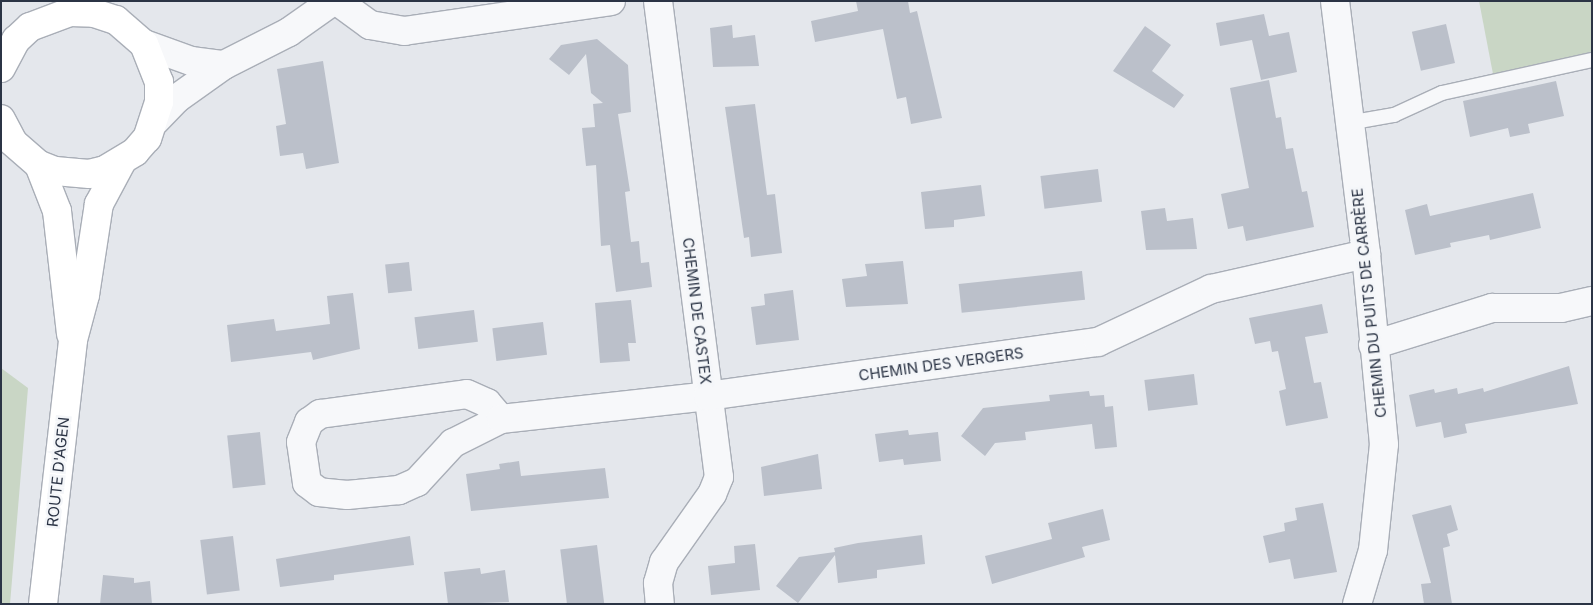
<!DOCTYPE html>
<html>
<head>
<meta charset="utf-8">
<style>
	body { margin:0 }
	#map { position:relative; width:1593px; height:605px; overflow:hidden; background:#e4e7ec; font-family:Inter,sans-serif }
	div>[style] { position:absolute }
	.green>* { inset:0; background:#c9d6c5 }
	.building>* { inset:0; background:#bbc0ca; transform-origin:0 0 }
	.roads { filter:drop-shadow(1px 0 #a9aeb7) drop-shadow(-1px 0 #a9aeb7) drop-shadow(0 1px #a9aeb7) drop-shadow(0 -1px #a9aeb7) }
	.lane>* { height:14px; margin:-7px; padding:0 7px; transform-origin:7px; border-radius:7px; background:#f7f8fa }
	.street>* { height:28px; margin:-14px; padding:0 14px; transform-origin:14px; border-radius:14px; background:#f7f8fa }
	.secondary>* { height:28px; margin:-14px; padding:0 14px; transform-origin:14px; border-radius:14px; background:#fff }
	span { translate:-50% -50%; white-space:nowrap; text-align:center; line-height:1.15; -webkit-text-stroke:5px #f4f6f9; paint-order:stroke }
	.street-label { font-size:15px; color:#2b3445 }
	.frame { position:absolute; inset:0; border:2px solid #2b3445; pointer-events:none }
</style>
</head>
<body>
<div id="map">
	<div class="green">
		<i style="clip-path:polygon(1479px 1px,1592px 1px,1592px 52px,1493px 74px)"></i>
		<i style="clip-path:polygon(1px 368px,28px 388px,10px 604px,1px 604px)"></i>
	</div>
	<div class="building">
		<i style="clip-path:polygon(856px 1px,908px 1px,910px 13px,917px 11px,942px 118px,911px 124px,906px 97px,897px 99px,883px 29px,815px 42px,811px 21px,858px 11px)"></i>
		<i style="clip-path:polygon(1264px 14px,1269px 36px,1289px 32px,1297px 72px,1261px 80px,1252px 40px,1220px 46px,1216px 23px)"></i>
		<i style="left:1446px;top:24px;width:40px;height:35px;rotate:77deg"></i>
		<i style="clip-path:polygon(732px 25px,733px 38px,755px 35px,759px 66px,713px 67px,710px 28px)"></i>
		<i style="clip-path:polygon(1145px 26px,1171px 45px,1152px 71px,1184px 95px,1174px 108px,1113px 71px)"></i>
		<i style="clip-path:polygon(597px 39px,628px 65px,631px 112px,618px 114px,630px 191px,625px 192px,631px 242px,639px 241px,641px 263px,649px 262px,652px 287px,616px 292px,610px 245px,601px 246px,596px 165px,586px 166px,582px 128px,595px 127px,593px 104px,603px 103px,591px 93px,586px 54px,569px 75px,549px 59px,561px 45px)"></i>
		<i style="clip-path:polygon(323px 61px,339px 163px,306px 169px,303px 153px,280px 156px,276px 126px,286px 124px,277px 69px)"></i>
		<i style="clip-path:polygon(1269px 80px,1276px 118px,1281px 117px,1286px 149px,1293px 148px,1302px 192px,1307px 191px,1314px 227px,1246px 241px,1243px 226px,1228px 229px,1221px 194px,1249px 188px,1230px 88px)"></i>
		<i style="clip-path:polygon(1556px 81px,1564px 116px,1528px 124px,1530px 133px,1510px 137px,1508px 128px,1470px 137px,1463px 101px)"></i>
		<i style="clip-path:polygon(755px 104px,767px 195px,775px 194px,782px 253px,751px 257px,749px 237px,744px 238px,725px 107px)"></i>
		<i style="left:1098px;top:169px;width:33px;height:58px;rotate:83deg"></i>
		<i style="clip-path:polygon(981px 185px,985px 216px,954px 220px,954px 227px,925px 229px,921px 192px)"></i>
		<i style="clip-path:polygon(1533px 193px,1541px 228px,1490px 240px,1489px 235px,1450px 243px,1451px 247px,1415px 255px,1405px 210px,1427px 204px,1430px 216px)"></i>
		<i style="clip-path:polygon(1165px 208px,1167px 221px,1193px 218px,1197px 249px,1146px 250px,1141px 211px)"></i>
		<i style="clip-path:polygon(903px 261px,908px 304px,846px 307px,842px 279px,867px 276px,865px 264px)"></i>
		<i style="left:409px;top:262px;width:29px;height:24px;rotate:84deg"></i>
		<i style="left:1082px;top:271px;width:29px;height:124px;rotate:84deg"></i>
		<i style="clip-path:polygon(793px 290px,799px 340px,756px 345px,751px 307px,765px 305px,764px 294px)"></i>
		<i style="clip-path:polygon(353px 293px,360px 349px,313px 360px,311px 352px,231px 362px,227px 325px,274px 319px,276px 331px,330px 324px,327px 296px)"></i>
		<i style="clip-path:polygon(631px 300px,636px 343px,628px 343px,630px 361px,600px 363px,595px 303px)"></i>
		<i style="clip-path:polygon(1322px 304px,1328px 333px,1305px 337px,1314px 383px,1321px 382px,1328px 418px,1286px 426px,1279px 391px,1286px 389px,1278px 351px,1272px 352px,1270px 341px,1255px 344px,1249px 318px)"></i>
		<i style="left:474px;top:310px;width:32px;height:60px;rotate:83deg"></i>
		<i style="left:543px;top:322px;width:33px;height:51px;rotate:83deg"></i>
		<i style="clip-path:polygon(1569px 366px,1578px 404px,1465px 424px,1467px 433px,1444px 438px,1441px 422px,1416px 427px,1409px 395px,1434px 389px,1435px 393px,1457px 388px,1458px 394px,1483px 388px,1484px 392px)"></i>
		<i style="left:1194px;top:374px;width:31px;height:50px;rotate:83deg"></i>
		<i style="clip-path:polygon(1089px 391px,1090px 396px,1104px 395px,1105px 407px,1113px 406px,1117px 447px,1095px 449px,1092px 424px,1025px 432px,1026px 440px,995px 443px,985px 456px,961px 436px,983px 408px,1050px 401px,1049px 395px)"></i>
		<i style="clip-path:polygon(908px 430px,909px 435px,938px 432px,941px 461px,904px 465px,903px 459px,879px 462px,875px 434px)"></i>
		<i style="left:260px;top:432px;width:53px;height:33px;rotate:84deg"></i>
		<i style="clip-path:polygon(818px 454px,822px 489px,764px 496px,761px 467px)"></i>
		<i style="clip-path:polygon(519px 461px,521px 476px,605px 468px,609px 498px,471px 511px,466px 474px,500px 469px,499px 464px)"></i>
		<i style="clip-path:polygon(1323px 503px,1337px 572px,1294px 579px,1290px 559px,1269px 563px,1263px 536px,1285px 531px,1284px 523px,1297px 520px,1295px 508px)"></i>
		<i style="clip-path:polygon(1451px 505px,1458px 530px,1447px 534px,1450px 546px,1443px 548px,1452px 604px,1424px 604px,1421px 584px,1431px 583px,1412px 515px)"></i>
		<i style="clip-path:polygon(1103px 509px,1110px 540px,1082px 547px,1085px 557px,992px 584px,985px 556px,1052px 539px,1048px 523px)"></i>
		<i style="clip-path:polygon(922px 535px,925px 564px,877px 570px,877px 578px,838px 583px,835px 555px,798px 603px,776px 586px,799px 557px,835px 552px,834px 548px,858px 543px)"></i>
		<i style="left:233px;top:536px;width:55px;height:33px;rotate:83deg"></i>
		<i style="clip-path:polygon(410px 536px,414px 565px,334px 575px,334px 580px,280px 587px,276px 559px)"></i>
		<i style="clip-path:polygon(755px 544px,760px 590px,711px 595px,708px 566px,735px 563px,734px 546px)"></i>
		<i style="left:597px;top:545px;width:59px;height:37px;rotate:83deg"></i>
		<i style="clip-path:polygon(480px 568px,481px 574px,505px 570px,509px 602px,448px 604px,444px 572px)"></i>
		<i style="clip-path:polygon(103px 575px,134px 578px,134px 583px,150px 581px,152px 604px,100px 604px)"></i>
	</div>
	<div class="roads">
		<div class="lane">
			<i style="left:1348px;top:123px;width:47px;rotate:-9.9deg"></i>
			<i style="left:1394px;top:115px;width:53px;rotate:-24.6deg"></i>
			<i style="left:1442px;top:93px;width:154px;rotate:-12.4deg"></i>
		</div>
		<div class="street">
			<i style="left:337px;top:1px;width:41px;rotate:36deg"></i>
			<i style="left:370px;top:25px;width:35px;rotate:10deg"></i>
			<i style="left:404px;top:31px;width:209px;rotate:-8.2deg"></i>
			<i style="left:658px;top:1px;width:480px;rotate:82.7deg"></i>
			<i style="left:719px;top:477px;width:18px;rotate:112deg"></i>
			<i style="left:712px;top:494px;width:83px;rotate:125.2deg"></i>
			<i style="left:664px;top:562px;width:22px;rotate:106deg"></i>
			<i style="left:658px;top:583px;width:21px;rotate:85deg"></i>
			<i style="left:1335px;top:1px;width:255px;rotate:83deg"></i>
			<i style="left:1366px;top:254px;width:191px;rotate:84.6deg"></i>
			<i style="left:1384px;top:444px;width:107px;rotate:95.9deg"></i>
			<i style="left:1373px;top:550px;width:56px;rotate:106.5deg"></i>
			<i style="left:144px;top:44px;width:50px;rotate:19.9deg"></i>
			<i style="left:191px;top:61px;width:33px;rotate:7deg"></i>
			<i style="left:155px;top:121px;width:30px;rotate:-46deg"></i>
			<i style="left:176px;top:99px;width:59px;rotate:-35.3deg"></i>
			<i style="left:224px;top:65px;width:73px;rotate:-26.9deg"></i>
			<i style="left:289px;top:32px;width:54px;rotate:-35.2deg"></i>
			<i style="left:1373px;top:345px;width:125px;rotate:-17.3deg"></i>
			<i style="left:1492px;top:308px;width:69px"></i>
			<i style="left:1561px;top:308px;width:32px;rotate:-13deg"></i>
			<i style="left:467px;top:394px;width:22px;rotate:24deg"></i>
			<i style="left:487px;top:403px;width:21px;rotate:49deg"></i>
			<i style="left:501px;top:419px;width:54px;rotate:153.4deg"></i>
			<i style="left:453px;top:443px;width:53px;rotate:132.7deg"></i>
			<i style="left:417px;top:482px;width:20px;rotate:156deg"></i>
			<i style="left:399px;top:490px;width:52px;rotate:174.5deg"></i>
			<i style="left:347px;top:495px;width:28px;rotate:-174deg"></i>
			<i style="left:319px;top:492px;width:15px;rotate:-143deg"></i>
			<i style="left:307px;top:483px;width:41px;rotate:-98.3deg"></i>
			<i style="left:301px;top:442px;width:22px;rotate:-68deg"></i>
			<i style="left:309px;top:422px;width:14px;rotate:-36deg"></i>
			<i style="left:320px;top:414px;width:148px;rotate:-7.7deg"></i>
			<i style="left:501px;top:419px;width:208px;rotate:-6.3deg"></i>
			<i style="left:708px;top:396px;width:394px;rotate:-7.9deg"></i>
			<i style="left:1098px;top:342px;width:125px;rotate:-25.1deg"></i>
			<i style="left:1211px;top:289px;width:159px;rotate:-12.7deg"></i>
		</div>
		<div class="secondary">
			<i style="left:1px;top:68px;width:32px;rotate:-62deg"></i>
			<i style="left:16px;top:40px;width:19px;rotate:-43deg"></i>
			<i style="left:30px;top:27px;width:43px;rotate:-20.6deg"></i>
			<i style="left:70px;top:12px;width:24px;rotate:2deg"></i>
			<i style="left:94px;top:13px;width:23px;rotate:18deg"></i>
			<i style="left:116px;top:20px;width:37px;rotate:41deg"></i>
			<i style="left:144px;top:44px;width:41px;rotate:68.5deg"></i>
			<i style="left:159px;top:82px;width:20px;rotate:90deg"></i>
			<i style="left:159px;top:102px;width:38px;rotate:108deg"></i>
			<i style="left:147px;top:138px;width:18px;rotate:131deg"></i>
			<i style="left:135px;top:152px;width:35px;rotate:149deg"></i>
			<i style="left:105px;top:170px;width:16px;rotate:166deg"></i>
			<i style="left:89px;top:174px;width:34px;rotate:-175deg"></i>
			<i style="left:55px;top:171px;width:17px;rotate:-159deg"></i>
			<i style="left:39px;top:165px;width:35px;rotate:-139deg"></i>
			<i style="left:13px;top:142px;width:26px;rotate:-118deg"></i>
			<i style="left:39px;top:165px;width:49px;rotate:68.6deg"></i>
			<i style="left:57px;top:211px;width:124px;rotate:83.5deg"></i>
			<i style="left:43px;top:604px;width:266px;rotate:-83.5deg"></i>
			<i style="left:73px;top:340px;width:47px;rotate:-75.1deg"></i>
			<i style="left:85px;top:295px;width:92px;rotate:-81.3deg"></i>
			<i style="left:99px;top:204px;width:47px;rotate:-61.8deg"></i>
		</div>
	</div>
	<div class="street-label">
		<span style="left:1369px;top:303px;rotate:-96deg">CHEMIN DU PUITS DE CARRÈRE</span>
		<span style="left:697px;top:311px;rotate:83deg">CHEMIN DE CASTEX</span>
		<span style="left:941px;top:364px;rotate:-8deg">CHEMIN DES VERGERS</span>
		<span style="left:58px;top:472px;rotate:-84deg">ROUTE D'AGEN</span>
	</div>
	<div class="frame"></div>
</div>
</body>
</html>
